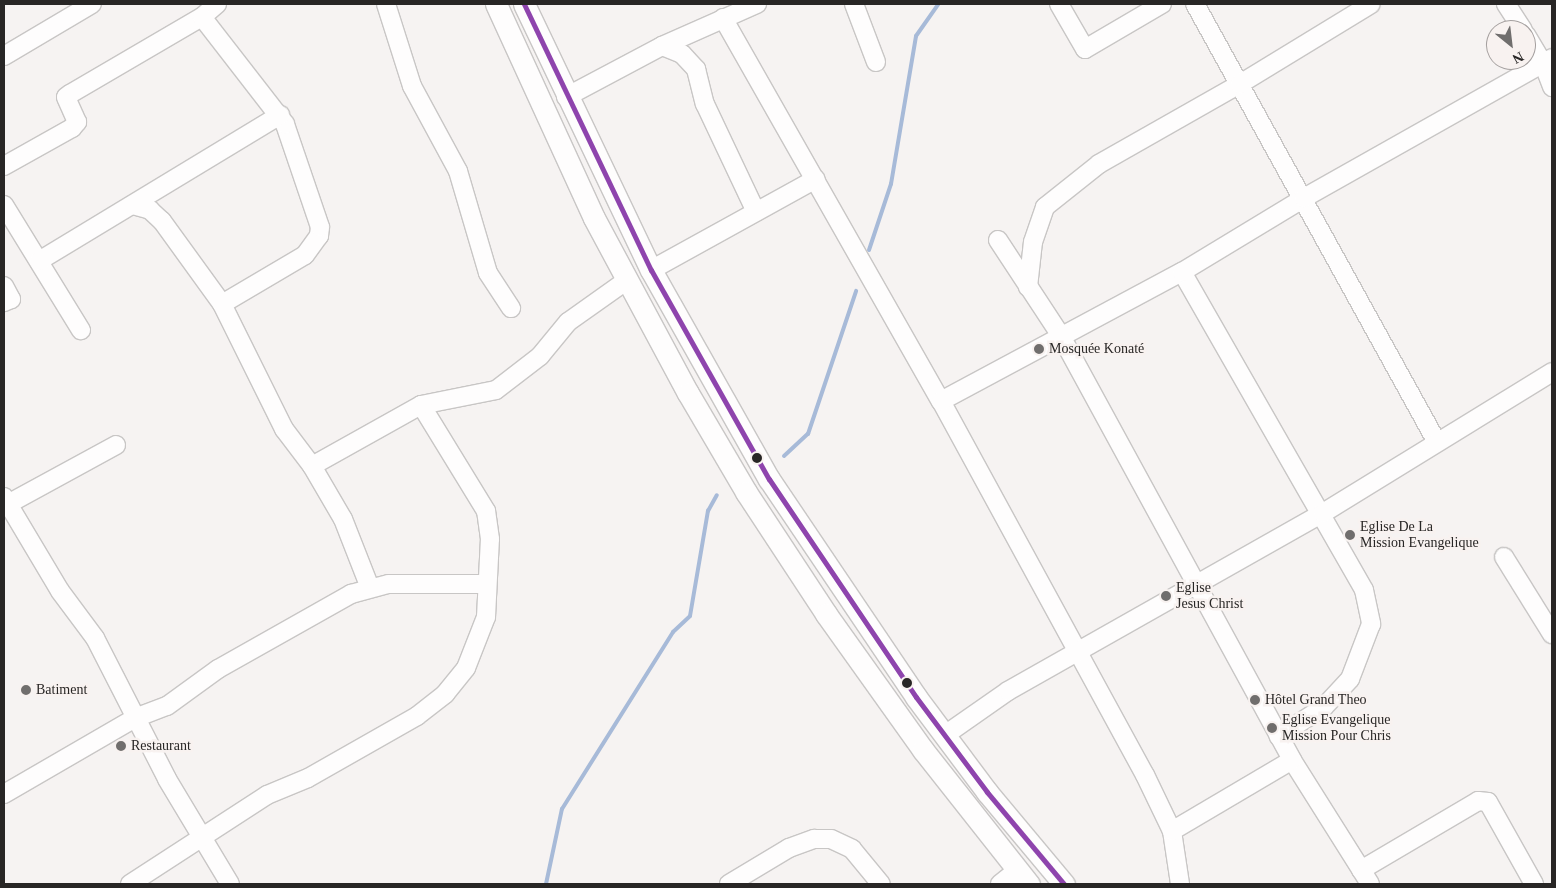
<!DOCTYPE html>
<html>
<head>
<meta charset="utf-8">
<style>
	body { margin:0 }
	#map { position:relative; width:1556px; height:888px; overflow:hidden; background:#f6f3f2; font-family:"Times New Roman",serif }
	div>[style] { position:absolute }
	.stream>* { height:4px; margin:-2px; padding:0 2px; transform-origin:2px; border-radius:2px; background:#a7bad8 }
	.roads { filter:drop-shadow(1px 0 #c8c6c5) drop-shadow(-1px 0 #c8c6c5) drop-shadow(0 1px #c8c6c5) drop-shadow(0 -1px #c8c6c5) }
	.minor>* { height:18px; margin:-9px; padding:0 9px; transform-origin:9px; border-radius:9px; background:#fefdfd }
	.major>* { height:21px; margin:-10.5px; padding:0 10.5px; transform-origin:10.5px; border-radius:10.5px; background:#fefdfd }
	.bus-1>* { height:5px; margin:-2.5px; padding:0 2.5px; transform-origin:2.5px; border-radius:2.5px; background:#8e44ad }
	.dots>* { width:14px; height:14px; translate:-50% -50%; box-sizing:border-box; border:2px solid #f8f2f0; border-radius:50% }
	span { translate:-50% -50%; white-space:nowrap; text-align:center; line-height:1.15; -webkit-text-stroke:5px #f8f2f0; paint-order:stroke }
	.poi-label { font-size:14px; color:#282625 }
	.left { translate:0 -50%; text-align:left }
	.frame { position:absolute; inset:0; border:5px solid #282625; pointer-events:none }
	.north { position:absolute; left:1486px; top:20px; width:50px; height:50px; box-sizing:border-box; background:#f8f2f0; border:1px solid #a5a09f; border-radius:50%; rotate:151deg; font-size:14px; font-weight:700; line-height:20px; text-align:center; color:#282625 }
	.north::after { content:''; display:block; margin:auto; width:18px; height:22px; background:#706e6d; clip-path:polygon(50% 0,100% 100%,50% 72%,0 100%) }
</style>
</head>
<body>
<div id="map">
	<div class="stream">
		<i style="left:869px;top:250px;width:70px;rotate:-71.6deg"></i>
		<i style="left:891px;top:184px;width:150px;rotate:-80.4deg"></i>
		<i style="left:916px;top:36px;width:39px;rotate:-55deg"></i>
		<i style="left:784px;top:456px;width:33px;rotate:-43deg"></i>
		<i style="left:808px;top:434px;width:151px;rotate:-71.4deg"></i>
		<i style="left:546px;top:884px;width:77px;rotate:-78deg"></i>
		<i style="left:562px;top:809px;width:209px;rotate:-57.9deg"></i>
		<i style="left:673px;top:632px;width:23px;rotate:-43deg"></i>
		<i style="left:690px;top:616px;width:107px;rotate:-80.3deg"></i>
		<i style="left:708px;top:511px;width:18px;rotate:-61deg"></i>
	</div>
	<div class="roads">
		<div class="minor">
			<i style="left:386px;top:4px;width:86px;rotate:72.4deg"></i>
			<i style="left:412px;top:86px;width:97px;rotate:61.6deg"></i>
			<i style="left:458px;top:171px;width:106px;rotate:73.6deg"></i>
			<i style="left:488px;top:273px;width:42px;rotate:56.7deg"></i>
			<i style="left:854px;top:4px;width:62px;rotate:69.2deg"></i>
			<i style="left:1059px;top:4px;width:52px;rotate:60deg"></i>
			<i style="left:1085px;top:49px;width:89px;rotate:-30.3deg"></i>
			<i style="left:1195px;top:4px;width:499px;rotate:61.1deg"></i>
			<i style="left:1506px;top:4px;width:31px;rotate:57deg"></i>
			<i style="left:723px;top:18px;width:441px;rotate:60.4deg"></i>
			<i style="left:941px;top:401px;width:426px;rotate:61.4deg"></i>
			<i style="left:1145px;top:775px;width:62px;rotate:64.3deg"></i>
			<i style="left:1172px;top:831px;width:54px;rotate:81.4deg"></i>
			<i style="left:1526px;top:35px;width:33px;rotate:59deg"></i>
			<i style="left:1543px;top:63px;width:26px;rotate:69deg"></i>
			<i style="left:662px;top:46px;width:22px;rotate:22deg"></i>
			<i style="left:682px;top:54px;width:21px;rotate:47deg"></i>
			<i style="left:696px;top:69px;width:36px;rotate:76deg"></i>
			<i style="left:705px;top:104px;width:119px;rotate:64.7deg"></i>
			<i style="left:4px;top:56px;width:102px;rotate:-30.6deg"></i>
			<i style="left:566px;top:97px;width:109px;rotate:-28deg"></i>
			<i style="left:662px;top:46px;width:104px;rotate:-23.9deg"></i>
			<i style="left:4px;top:166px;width:78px;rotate:-29.2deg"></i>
			<i style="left:72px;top:128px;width:8px;rotate:-50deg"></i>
			<i style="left:77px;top:122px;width:27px;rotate:-114deg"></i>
			<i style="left:66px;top:97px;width:5px;rotate:-37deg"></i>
			<i style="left:70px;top:94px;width:153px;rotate:-30.3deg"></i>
			<i style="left:202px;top:17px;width:20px;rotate:-41deg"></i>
			<i style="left:4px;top:205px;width:147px;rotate:58.4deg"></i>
			<i style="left:133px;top:205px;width:18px;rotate:16deg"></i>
			<i style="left:150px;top:210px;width:16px;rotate:43deg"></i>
			<i style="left:162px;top:221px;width:102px;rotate:54.1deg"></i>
			<i style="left:222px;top:304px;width:96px;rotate:-30.6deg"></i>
			<i style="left:305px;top:255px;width:24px;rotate:-54deg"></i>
			<i style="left:319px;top:236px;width:9px;rotate:-84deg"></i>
			<i style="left:320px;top:227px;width:109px;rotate:-108.8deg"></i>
			<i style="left:285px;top:124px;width:135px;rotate:-127.8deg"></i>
			<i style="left:998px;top:240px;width:115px;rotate:56.7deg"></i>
			<i style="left:1061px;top:336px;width:483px;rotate:61.4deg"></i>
			<i style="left:1292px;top:760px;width:146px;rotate:57.8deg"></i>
			<i style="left:39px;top:261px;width:282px;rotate:-31.2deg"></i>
			<i style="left:651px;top:270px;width:188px;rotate:-28.9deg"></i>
			<i style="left:1182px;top:272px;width:366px;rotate:60.2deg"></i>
			<i style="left:1364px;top:590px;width:35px;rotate:78deg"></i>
			<i style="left:1371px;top:624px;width:59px;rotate:110.9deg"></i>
			<i style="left:1350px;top:679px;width:38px;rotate:133deg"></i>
			<i style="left:1324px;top:707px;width:54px;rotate:147.2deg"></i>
			<i style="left:4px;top:286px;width:15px;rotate:62deg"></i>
			<i style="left:11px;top:299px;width:8px;rotate:157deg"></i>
			<i style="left:1028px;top:287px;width:45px;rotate:-83.7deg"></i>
			<i style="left:1033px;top:242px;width:37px;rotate:-71deg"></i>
			<i style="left:1045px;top:207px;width:69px;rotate:-38.5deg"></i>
			<i style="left:1099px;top:164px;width:162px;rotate:-29.6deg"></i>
			<i style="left:1240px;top:84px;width:153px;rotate:-31.4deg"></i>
			<i style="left:222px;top:304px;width:140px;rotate:63.6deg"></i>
			<i style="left:284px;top:429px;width:46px;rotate:52.9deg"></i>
			<i style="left:941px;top:401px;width:273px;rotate:-28.2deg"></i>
			<i style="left:1182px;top:272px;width:143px;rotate:-31.2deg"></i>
			<i style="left:1304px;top:198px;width:285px;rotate:-29.4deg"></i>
			<i style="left:421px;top:405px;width:76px;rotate:-11.3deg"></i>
			<i style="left:496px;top:390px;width:56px;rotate:-37.7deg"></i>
			<i style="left:540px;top:356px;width:44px;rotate:-50.5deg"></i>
			<i style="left:568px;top:322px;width:72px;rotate:-35.4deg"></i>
			<i style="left:4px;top:497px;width:109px;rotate:59.2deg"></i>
			<i style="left:60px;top:591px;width:59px;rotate:53.3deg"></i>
			<i style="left:95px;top:638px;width:158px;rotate:62.9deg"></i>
			<i style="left:167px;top:779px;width:122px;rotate:59deg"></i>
			<i style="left:8px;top:504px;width:123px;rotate:-28.6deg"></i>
			<i style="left:1504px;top:557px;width:91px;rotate:58.1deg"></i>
			<i style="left:945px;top:735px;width:77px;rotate:-34.9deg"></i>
			<i style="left:1008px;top:691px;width:362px;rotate:-29.5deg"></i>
			<i style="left:1323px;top:513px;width:269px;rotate:-31.6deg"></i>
			<i style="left:4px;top:794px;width:151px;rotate:-30.1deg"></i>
			<i style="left:135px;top:718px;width:34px;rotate:-21deg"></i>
			<i style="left:167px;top:706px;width:63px;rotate:-36deg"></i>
			<i style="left:218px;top:669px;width:153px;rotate:-29.4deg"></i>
			<i style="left:351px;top:594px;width:39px;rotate:-15deg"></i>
			<i style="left:389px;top:584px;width:97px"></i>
			<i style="left:1172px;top:831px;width:139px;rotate:-30.6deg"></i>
			<i style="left:1361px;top:870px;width:136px;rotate:-30.5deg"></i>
			<i style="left:1478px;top:801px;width:10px;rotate:6deg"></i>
			<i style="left:1488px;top:802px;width:94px;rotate:60.7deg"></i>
			<i style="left:130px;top:884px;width:163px;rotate:-33deg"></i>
			<i style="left:267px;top:795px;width:44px;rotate:-22.5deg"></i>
			<i style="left:308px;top:778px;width:125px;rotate:-29.6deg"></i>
			<i style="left:417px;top:716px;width:36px;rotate:-38deg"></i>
			<i style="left:445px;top:694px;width:33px;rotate:-51deg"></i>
			<i style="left:466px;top:668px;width:55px;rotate:-68.6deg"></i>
			<i style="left:486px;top:617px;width:78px;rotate:-87.1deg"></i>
			<i style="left:490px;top:539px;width:28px;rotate:-98deg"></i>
			<i style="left:486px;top:511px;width:124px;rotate:-121.5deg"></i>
			<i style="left:421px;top:405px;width:125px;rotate:150.8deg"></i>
			<i style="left:312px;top:466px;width:61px;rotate:59.7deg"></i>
			<i style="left:343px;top:519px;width:74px;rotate:68.6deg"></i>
			<i style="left:729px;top:884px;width:70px;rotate:-31deg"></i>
			<i style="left:789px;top:848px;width:27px;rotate:-20deg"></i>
			<i style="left:814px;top:839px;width:17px"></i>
			<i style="left:831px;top:839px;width:23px;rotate:25deg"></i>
			<i style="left:852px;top:849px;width:45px;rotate:50.4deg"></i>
			<i style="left:1000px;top:884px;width:22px;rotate:-39deg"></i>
		</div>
		<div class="major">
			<i style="left:496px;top:4px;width:235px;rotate:65.4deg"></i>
			<i style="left:594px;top:218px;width:199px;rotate:61.8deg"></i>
			<i style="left:688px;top:393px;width:115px;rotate:59.6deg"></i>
			<i style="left:746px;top:492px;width:146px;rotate:56.7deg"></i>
			<i style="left:826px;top:614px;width:167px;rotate:54.5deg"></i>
			<i style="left:923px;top:750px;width:171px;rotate:51.7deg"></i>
			<i style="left:524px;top:4px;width:295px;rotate:64.5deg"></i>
			<i style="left:651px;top:270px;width:240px;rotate:60.6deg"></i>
			<i style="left:769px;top:479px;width:263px;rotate:56deg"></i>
			<i style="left:916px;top:697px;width:119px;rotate:53.2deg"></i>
			<i style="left:987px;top:792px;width:120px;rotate:50.1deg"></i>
		</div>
	</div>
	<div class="bus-1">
		<i style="left:524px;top:4px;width:295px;rotate:64.5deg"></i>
		<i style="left:651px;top:270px;width:240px;rotate:60.6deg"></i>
		<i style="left:769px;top:479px;width:263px;rotate:56deg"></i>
		<i style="left:916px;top:697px;width:119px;rotate:53.2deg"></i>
		<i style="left:987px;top:792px;width:120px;rotate:50.1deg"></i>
	</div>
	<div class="dots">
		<i style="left:1039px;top:349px;background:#706e6d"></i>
		<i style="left:757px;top:458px;background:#282625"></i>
		<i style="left:1350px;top:535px;background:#706e6d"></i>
		<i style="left:1166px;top:596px;background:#706e6d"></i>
		<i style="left:907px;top:683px;background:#282625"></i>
		<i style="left:26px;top:690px;background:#706e6d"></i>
		<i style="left:1255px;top:700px;background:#706e6d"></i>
		<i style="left:1272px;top:728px;background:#706e6d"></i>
		<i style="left:121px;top:746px;background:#706e6d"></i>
	</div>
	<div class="poi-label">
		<span class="left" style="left:1049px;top:349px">Mosquée Konaté</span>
		<span class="left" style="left:1360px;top:535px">Eglise De La<br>Mission Evangelique</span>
		<span class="left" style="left:1176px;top:596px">Eglise<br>Jesus Christ</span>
		<span class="left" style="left:36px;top:690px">Batiment</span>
		<span class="left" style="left:1265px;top:700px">Hôtel Grand Theo</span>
		<span class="left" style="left:1282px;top:728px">Eglise Evangelique<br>Mission Pour Chris</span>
		<span class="left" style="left:131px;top:746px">Restaurant</span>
	</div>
	<div class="frame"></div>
	<div class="north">N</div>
</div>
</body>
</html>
